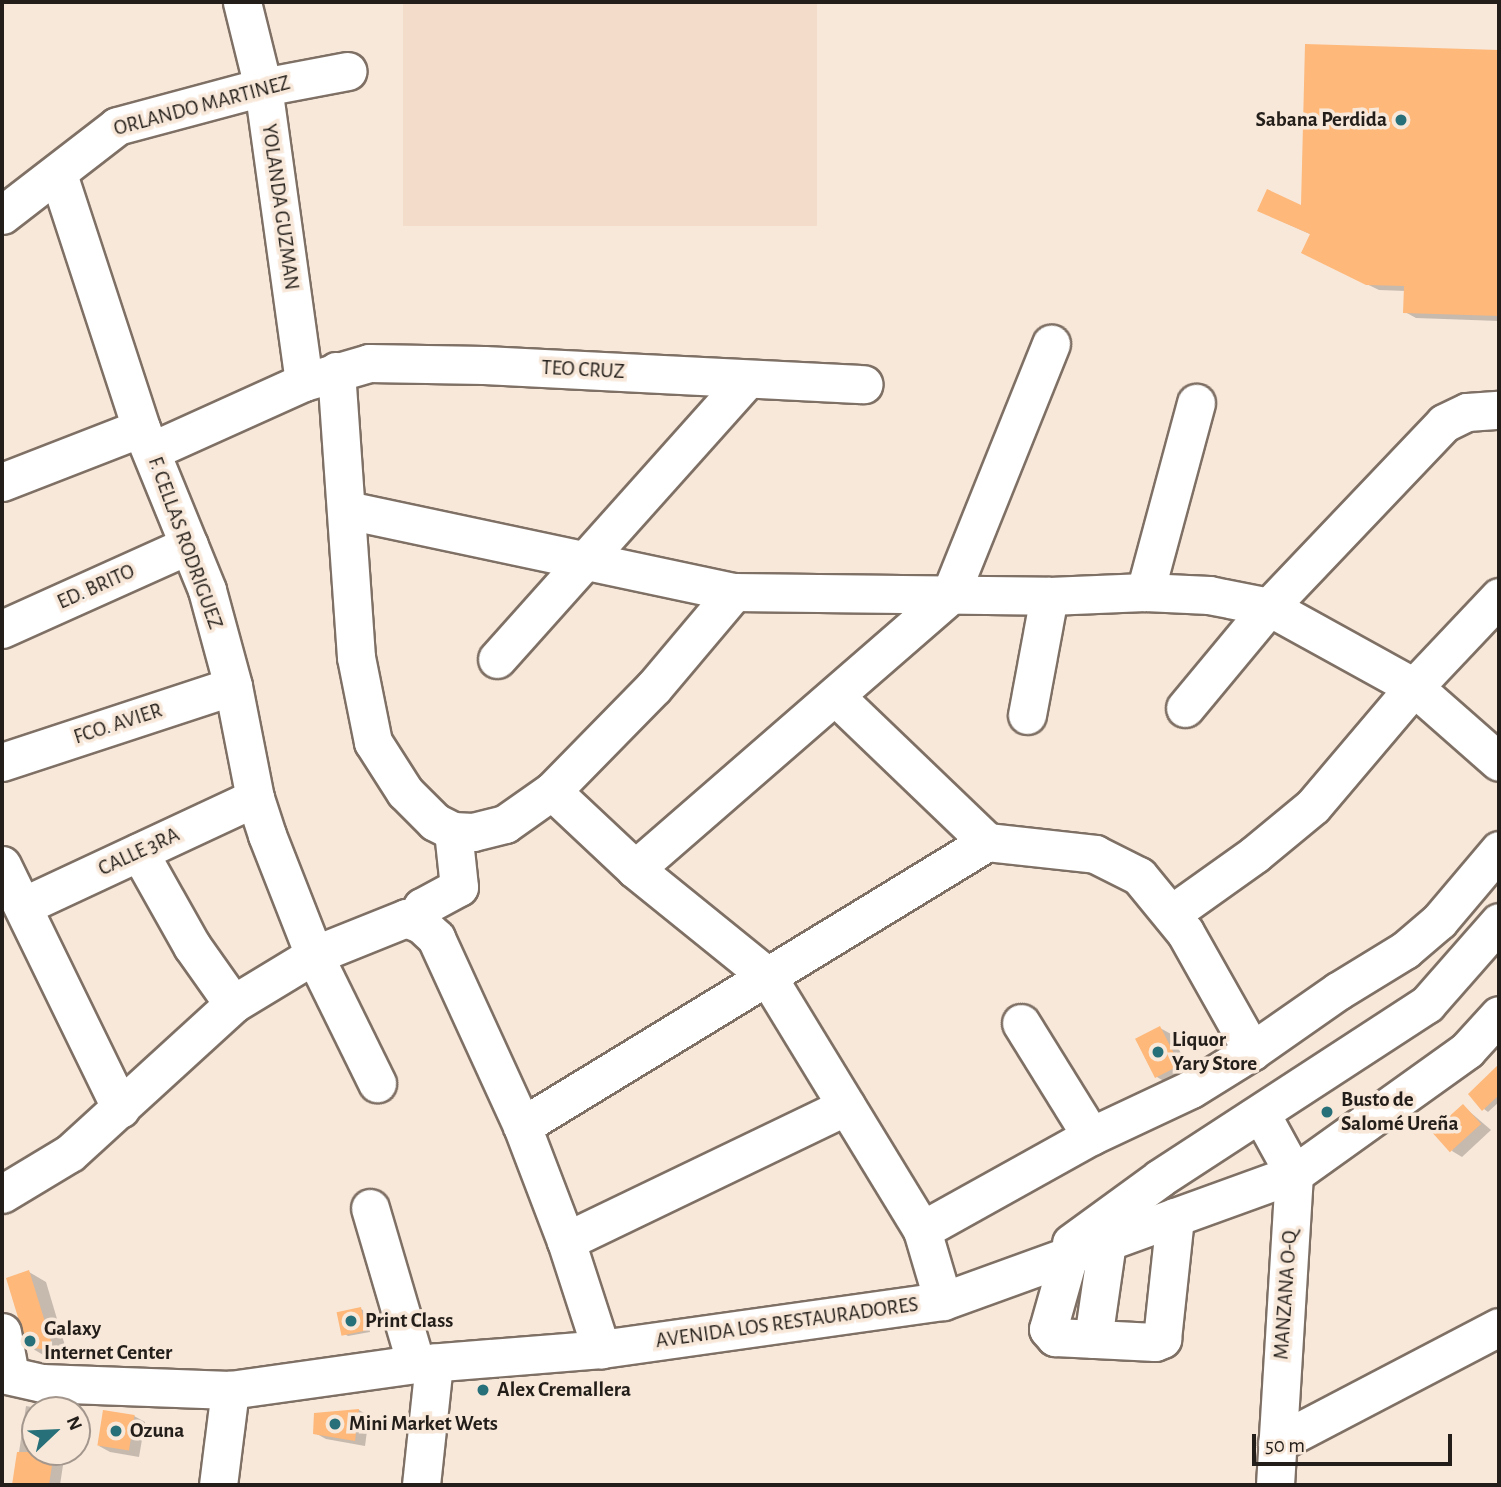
<!DOCTYPE html>
<html>
<head>
<meta charset="utf-8">
<style>
	body { margin:0 }
	#map { position:relative; width:1501px; height:1487px; overflow:hidden; background:#f8e8da; font-family:"Alegreya Sans",sans-serif }
	div>[style] { position:absolute }
	.built>* { inset:0; background:#f3ddca; transform-origin:0 0 }
	.shadow>* { inset:0; background:#0003 }
	.building>* { inset:0; background:#feb87a; transform-origin:0 0 }
	.roads { filter:drop-shadow(2px 0 #7f7065) drop-shadow(-2px 0 #7f7065) drop-shadow(0 2px #7f7065) drop-shadow(0 -2px #7f7065) }
	.minor>* { height:37px; margin:-18.5px; padding:0 18.5px; transform-origin:18.5px; border-radius:18.5px; background:#fff }
	.dots>* { width:19px; height:19px; translate:-50% -50%; box-sizing:border-box; border:4px solid #f8e8da; border-radius:50% }
	span { translate:-50% -50%; white-space:nowrap; text-align:center; line-height:1.15; -webkit-text-stroke:7px #f8e8da; paint-order:stroke }
	.street-label { font-size:21px; color:#231e19 }
	.poi-label { font-size:21px; color:#231e19; font-weight:700 }
	.right { translate:-100% -50%; text-align:right }
	.left { translate:0 -50%; text-align:left }
	.frame { position:absolute; inset:0; border:4px solid #231e19; pointer-events:none }
	.north { position:absolute; left:21px; top:1396px; width:70px; height:70px; box-sizing:border-box; background:#f8e8da; border:2px solid #a3978d; border-radius:50%; rotate:67deg; font-size:19px; font-weight:700; line-height:28px; text-align:center; color:#231e19 }
	.north::after { content:''; display:block; margin:auto; width:24px; height:32px; background:#277079; clip-path:polygon(50% 0,100% 100%,50% 72%,0 100%) }
	.scale { position:absolute; left:1252px; top:1434px; width:200px; height:32px; box-sizing:border-box; border:4px solid #231e19; border-top:0; padding-left:9px; font-size:21px; line-height:24px; white-space:nowrap; color:#231e19; -webkit-text-stroke:5px #f8e8da; paint-order:stroke }
</style>
</head>
<body>
<div id="map">
	<div class="built">
		<i style="left:403px;top:2px;width:414px;height:224px"></i>
	</div>
	<div class="shadow">
		<i style="clip-path:polygon(1307px 46px,1499px 52px,1499px 321px,1416px 318px,1405px 312px,1406px 291px,1379px 290px,1313px 258px,1312px 235px,1270px 216px,1303px 207px)"></i>
		<i style="clip-path:polygon(1160px 1028px,1171px 1034px,1190px 1071px,1167px 1083px,1157px 1077px)"></i>
		<i style="clip-path:polygon(1494px 1072px,1499px 1076px,1499px 1102px,1488px 1112px,1484px 1109px)"></i>
		<i style="clip-path:polygon(1463px 1106px,1491px 1130px,1462px 1157px,1452px 1151px)"></i>
		<i style="clip-path:polygon(29px 1272px,46px 1282px,69px 1359px,45px 1356px,28px 1346px)"></i>
		<i style="clip-path:polygon(361px 1309px,366px 1312px,370px 1332px,348px 1336px,343px 1333px)"></i>
		<i style="clip-path:polygon(26px 1406px,48px 1410px,35px 1410px,35px 1452px,65px 1452px,60px 1485px,14px 1485px)"></i>
		<i style="clip-path:polygon(359px 1410px,369px 1416px,365px 1446px,326px 1439px,315px 1433px,316px 1415px)"></i>
		<i style="clip-path:polygon(134px 1416px,145px 1422px,139px 1457px,110px 1452px,99px 1446px)"></i>
	</div>
	<div class="building">
		<i style="clip-path:polygon(1305px 44px,1499px 50px,1499px 316px,1403px 313px,1404px 286px,1366px 285px,1301px 253px,1310px 234px,1257px 211px,1267px 189px,1301px 205px)"></i>
		<i style="left:1160px;top:1026px;width:44px;height:28px;rotate:63deg"></i>
		<i style="clip-path:polygon(1499px 1064px,1499px 1095px,1482px 1111px,1468px 1094px)"></i>
		<i style="left:1463px;top:1104px;width:27px;height:42px;rotate:48deg"></i>
		<i style="clip-path:polygon(29px 1270px,54px 1351px,27px 1347px,6px 1278px)"></i>
		<i style="left:361px;top:1307px;width:24px;height:25px;rotate:78deg"></i>
		<i style="clip-path:polygon(359px 1409px,355px 1441px,313px 1434px,314px 1413px)"></i>
		<i style="left:103px;top:1410px;width:32px;height:36px;rotate:9deg"></i>
		<i style="clip-path:polygon(17px 1452px,54px 1452px,49px 1485px,12px 1485px)"></i>
	</div>
	<div class="roads">
		<div class="minor">
			<i style="left:58px;top:174px;width:267px;rotate:71.9deg"></i>
			<i style="left:141px;top:428px;width:175px;rotate:67.8deg"></i>
			<i style="left:207px;top:590px;width:99px;rotate:74.8deg"></i>
			<i style="left:233px;top:686px;width:114px;rotate:78.9deg"></i>
			<i style="left:255px;top:798px;width:39px;rotate:72deg"></i>
			<i style="left:267px;top:835px;width:129px;rotate:68.6deg"></i>
			<i style="left:314px;top:955px;width:143px;rotate:63.8deg"></i>
			<i style="left:2px;top:215px;width:145px;rotate:-37.7deg"></i>
			<i style="left:117px;top:126px;width:151px;rotate:-15deg"></i>
			<i style="left:263px;top:87px;width:86px;rotate:-10.7deg"></i>
			<i style="left:336px;top:371px;width:287px;rotate:86deg"></i>
			<i style="left:356px;top:657px;width:87px;rotate:78.7deg"></i>
			<i style="left:373px;top:742px;width:59px;rotate:57.4deg"></i>
			<i style="left:405px;top:792px;width:42px;rotate:45deg"></i>
			<i style="left:435px;top:822px;width:20px;rotate:27deg"></i>
			<i style="left:453px;top:831px;width:20px;rotate:3deg"></i>
			<i style="left:473px;top:832px;width:33px;rotate:-14deg"></i>
			<i style="left:505px;top:824px;width:57px;rotate:-35.1deg"></i>
			<i style="left:552px;top:791px;width:146px;rotate:-45.6deg"></i>
			<i style="left:654px;top:687px;width:124px;rotate:-49.9deg"></i>
			<i style="left:304px;top:382px;width:68px;rotate:-16.3deg"></i>
			<i style="left:369px;top:363px;width:115px;rotate:1deg"></i>
			<i style="left:484px;top:365px;width:380px;rotate:2.9deg"></i>
			<i style="left:151px;top:451px;width:168px;rotate:-24.3deg"></i>
			<i style="left:304px;top:382px;width:298px;rotate:-97.9deg"></i>
			<i style="left:263px;top:87px;width:88px;rotate:-103.9deg"></i>
			<i style="left:2px;top:482px;width:149px;rotate:-21.2deg"></i>
			<i style="left:347px;top:510px;width:396px;rotate:12deg"></i>
			<i style="left:734px;top:592px;width:315px;rotate:0.7deg"></i>
			<i style="left:1049px;top:596px;width:96px;rotate:-2.4deg"></i>
			<i style="left:1145px;top:592px;width:64px;rotate:2.7deg"></i>
			<i style="left:1209px;top:595px;width:61px;rotate:11.3deg"></i>
			<i style="left:1269px;top:607px;width:166px;rotate:28.9deg"></i>
			<i style="left:1414px;top:687px;width:113px;rotate:41.4deg"></i>
			<i style="left:1145px;top:592px;width:196px;rotate:-74.9deg"></i>
			<i style="left:2px;top:629px;width:205px;rotate:-24.2deg"></i>
			<i style="left:497px;top:659px;width:375px;rotate:-48.2deg"></i>
			<i style="left:835px;top:696px;width:211px;rotate:43.8deg"></i>
			<i style="left:987px;top:842px;width:109px;rotate:6.3deg"></i>
			<i style="left:1095px;top:854px;width:49px;rotate:26.6deg"></i>
			<i style="left:1139px;top:876px;width:72px;rotate:50.6deg"></i>
			<i style="left:1185px;top:932px;width:137px;rotate:60.6deg"></i>
			<i style="left:1185px;top:708px;width:131px;rotate:-50.3deg"></i>
			<i style="left:1269px;top:607px;width:254px;rotate:-46.4deg"></i>
			<i style="left:1444px;top:423px;width:25px;rotate:-26deg"></i>
			<i style="left:1467px;top:412px;width:32px;rotate:-4deg"></i>
			<i style="left:1027px;top:715px;width:121px;rotate:-79.5deg"></i>
			<i style="left:2px;top:762px;width:243px;rotate:-18.2deg"></i>
			<i style="left:552px;top:791px;width:114px;rotate:43.2deg"></i>
			<i style="left:635px;top:869px;width:170px;rotate:39deg"></i>
			<i style="left:767px;top:976px;width:298px;rotate:58.6deg"></i>
			<i style="left:922px;top:1230px;width:74px;rotate:73.5deg"></i>
			<i style="left:139px;top:852px;width:108px;rotate:60.6deg"></i>
			<i style="left:192px;top:946px;width:71px;rotate:54.7deg"></i>
			<i style="left:2px;top:865px;width:271px;rotate:64deg"></i>
			<i style="left:635px;top:869px;width:417px;rotate:-41deg"></i>
			<i style="left:950px;top:595px;width:271px;rotate:-68.1deg"></i>
			<i style="left:23px;top:906px;width:256px;rotate:-25deg"></i>
			<i style="left:1171px;top:914px;width:103px;rotate:-35.5deg"></i>
			<i style="left:1255px;top:854px;width:75px;rotate:-39.6deg"></i>
			<i style="left:1313px;top:806px;width:156px;rotate:-49.7deg"></i>
			<i style="left:1414px;top:687px;width:124px;rotate:-46.6deg"></i>
			<i style="left:421px;top:924px;width:17px;rotate:-87deg"></i>
			<i style="left:422px;top:907px;width:42px;rotate:-28.4deg"></i>
			<i style="left:459px;top:887px;width:56px;rotate:-96.1deg"></i>
			<i style="left:1021px;top:1023px;width:133px;rotate:58.2deg"></i>
			<i style="left:1261px;top:1114px;width:68px;rotate:61.2deg"></i>
			<i style="left:1294px;top:1174px;width:312px;rotate:93.5deg"></i>
			<i style="left:522px;top:1126px;width:545px;rotate:-31.41deg"></i>
			<i style="left:2px;top:1194px;width:79px;rotate:-31.1deg"></i>
			<i style="left:70px;top:1153px;width:221px;rotate:-42.4deg"></i>
			<i style="left:233px;top:1004px;width:95px;rotate:-31.2deg"></i>
			<i style="left:314px;top:955px;width:99px;rotate:-21.9deg"></i>
			<i style="left:406px;top:918px;width:16px;rotate:22deg"></i>
			<i style="left:421px;top:924px;width:21px;rotate:43deg"></i>
			<i style="left:436px;top:938px;width:207px;rotate:65.4deg"></i>
			<i style="left:522px;top:1126px;width:123px;rotate:69.1deg"></i>
			<i style="left:566px;top:1241px;width:114px;rotate:72deg"></i>
			<i style="left:370px;top:1208px;width:163px;rotate:73.6deg"></i>
			<i style="left:922px;top:1230px;width:193px;rotate:-29.1deg"></i>
			<i style="left:1091px;top:1136px;width:110px;rotate:-25.2deg"></i>
			<i style="left:1191px;top:1089px;width:72px;rotate:-31.9deg"></i>
			<i style="left:1252px;top:1051px;width:105px;rotate:-34.9deg"></i>
			<i style="left:1338px;top:991px;width:79px;rotate:-31.5deg"></i>
			<i style="left:1405px;top:950px;width:45px;rotate:-40.5deg"></i>
			<i style="left:1439px;top:921px;width:93px;rotate:-49.8deg"></i>
			<i style="left:566px;top:1241px;width:311px;rotate:-25.7deg"></i>
			<i style="left:1071px;top:1243px;width:110px;rotate:-36.1deg"></i>
			<i style="left:1160px;top:1178px;width:319px;rotate:-33.1deg"></i>
			<i style="left:1427px;top:1004px;width:109px;rotate:-48.7deg"></i>
			<i style="left:1069px;top:1255px;width:77px;rotate:105.8deg"></i>
			<i style="left:1048px;top:1329px;width:11px;rotate:49deg"></i>
			<i style="left:1055px;top:1337px;width:100px;rotate:2.9deg"></i>
			<i style="left:1155px;top:1342px;width:8px;rotate:-23deg"></i>
			<i style="left:1162px;top:1339px;width:123px;rotate:-83.9deg"></i>
			<i style="left:2px;top:1332px;width:44px;rotate:79.5deg"></i>
			<i style="left:1093px;top:1339px;width:98px;rotate:-81.8deg"></i>
			<i style="left:2px;top:1374px;width:41px;rotate:12.7deg"></i>
			<i style="left:42px;top:1383px;width:188px;rotate:2.1deg"></i>
			<i style="left:230px;top:1390px;width:188px;rotate:-8deg"></i>
			<i style="left:416px;top:1364px;width:186px;rotate:-4.6deg"></i>
			<i style="left:601px;top:1349px;width:345px;rotate:-8deg"></i>
			<i style="left:943px;top:1301px;width:373px;rotate:-19.9deg"></i>
			<i style="left:1294px;top:1174px;width:213px;rotate:-35.6deg"></i>
			<i style="left:1467px;top:1050px;width:47px;rotate:-47.6deg"></i>
			<i style="left:1277px;top:1443px;width:250px;rotate:-27.6deg"></i>
			<i style="left:218px;top:1485px;width:96px;rotate:-82.8deg"></i>
			<i style="left:421px;top:1485px;width:123px;rotate:-83.9deg"></i>
		</div>
	</div>
	<div class="dots">
		<i style="left:1401px;top:120px;background:#277079"></i>
		<i style="left:1158px;top:1052px;background:#277079"></i>
		<i style="left:1327px;top:1112px;background:#277079"></i>
		<i style="left:351px;top:1321px;background:#277079"></i>
		<i style="left:30px;top:1341px;background:#277079"></i>
		<i style="left:483px;top:1390px;background:#277079"></i>
		<i style="left:335px;top:1424px;background:#277079"></i>
		<i style="left:116px;top:1431px;background:#277079"></i>
	</div>
	<div class="street-label">
		<span style="left:202px;top:106px;rotate:-15deg">ORLANDO MARTINEZ</span>
		<span style="left:280px;top:207px;rotate:82deg">YOLANDA GUZMAN</span>
		<span style="left:583px;top:370px;rotate:3deg">TEO CRUZ</span>
		<span style="left:185px;top:543px;rotate:70deg">F. CELLAS RODRIGUEZ</span>
		<span style="left:96px;top:587px;rotate:-24deg">ED. BRITO</span>
		<span style="left:118px;top:724px;rotate:-18deg">FCO. AVIER</span>
		<span style="left:139px;top:852px;rotate:-25deg">CALLE 3RA</span>
		<span style="left:1286px;top:1295px;rotate:-86deg">MANZANA O-Q</span>
		<span style="left:787px;top:1323px;rotate:-8deg">AVENIDA LOS RESTAURADORES</span>
	</div>
	<div class="poi-label">
		<span class="right" style="left:1387px;top:120px">Sabana Perdida</span>
		<span class="left" style="left:1172px;top:1052px">Liquor<br>Yary Store</span>
		<span class="left" style="left:1341px;top:1112px">Busto de<br>Salomé Ureña</span>
		<span class="left" style="left:365px;top:1321px">Print Class</span>
		<span class="left" style="left:44px;top:1341px">Galaxy<br>Internet Center</span>
		<span class="left" style="left:497px;top:1390px">Alex Cremallera</span>
		<span class="left" style="left:349px;top:1424px">Mini Market Wets</span>
		<span class="left" style="left:130px;top:1431px">Ozuna</span>
	</div>
	<div class="frame"></div>
	<div class="north">N</div>
	<div class="scale">50 m</div>
</div>
</body>
</html>
